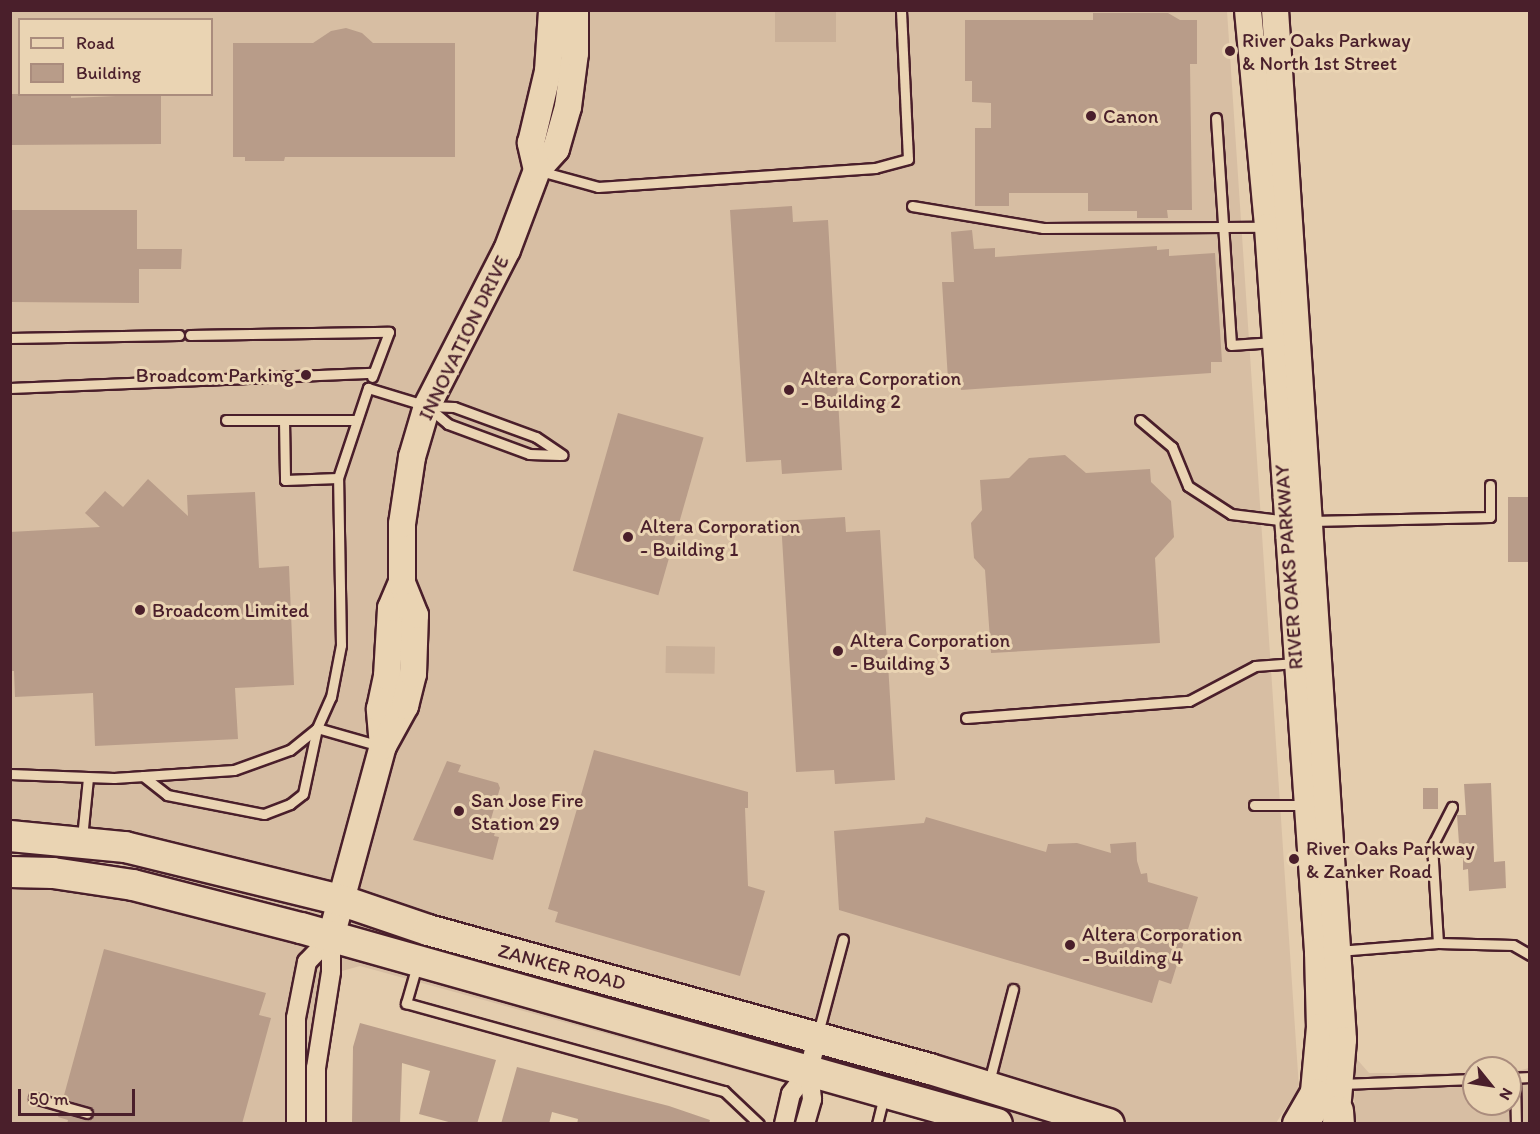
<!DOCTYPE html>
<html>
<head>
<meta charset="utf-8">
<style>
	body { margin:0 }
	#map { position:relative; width:1540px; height:1134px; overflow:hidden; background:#e4cdae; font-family:Itim,sans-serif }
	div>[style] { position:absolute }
	.built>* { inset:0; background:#d7bea3 }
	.green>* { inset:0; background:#cab098; transform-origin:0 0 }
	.building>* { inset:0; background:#b89c89; transform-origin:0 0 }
	.roads { filter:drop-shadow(2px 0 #4a1f2b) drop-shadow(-2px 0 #4a1f2b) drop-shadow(0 2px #4a1f2b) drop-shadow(0 -2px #4a1f2b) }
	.lane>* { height:9px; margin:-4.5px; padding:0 4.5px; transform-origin:4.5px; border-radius:4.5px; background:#ead4b3 }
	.street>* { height:18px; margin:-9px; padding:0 9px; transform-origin:9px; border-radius:9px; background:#ead4b3 }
	.secondary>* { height:26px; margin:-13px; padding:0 13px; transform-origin:13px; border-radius:13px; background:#ead4b3 }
	.primary>* { height:30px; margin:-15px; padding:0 15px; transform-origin:15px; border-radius:15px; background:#ead4b3 }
	.dots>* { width:16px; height:16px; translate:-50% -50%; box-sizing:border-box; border:3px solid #ead4b3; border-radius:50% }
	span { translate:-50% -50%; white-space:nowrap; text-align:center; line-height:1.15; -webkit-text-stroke:6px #ead4b3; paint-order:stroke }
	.poi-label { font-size:20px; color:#4a1f2b }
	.left { translate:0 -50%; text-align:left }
	.right { translate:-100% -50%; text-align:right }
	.street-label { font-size:20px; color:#4a1f2b }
	.frame { position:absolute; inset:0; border:12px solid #4a1f2b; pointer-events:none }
	.legend { position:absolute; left:18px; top:18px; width:195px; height:78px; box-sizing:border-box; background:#ead4b3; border:2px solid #aa8c7d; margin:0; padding:8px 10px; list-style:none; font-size:18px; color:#4a1f2b }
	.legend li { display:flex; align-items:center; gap:12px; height:30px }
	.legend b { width:30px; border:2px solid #aa8c7d }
	.north { position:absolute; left:1462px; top:1056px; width:60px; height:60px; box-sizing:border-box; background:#ead4b3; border:2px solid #aa8c7d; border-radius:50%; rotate:120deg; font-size:16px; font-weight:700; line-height:24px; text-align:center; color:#4a1f2b }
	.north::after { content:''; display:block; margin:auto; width:21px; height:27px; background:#4a1f2b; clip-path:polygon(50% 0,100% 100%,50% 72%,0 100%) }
	.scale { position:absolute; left:18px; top:1089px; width:117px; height:27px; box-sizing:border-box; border:3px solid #4a1f2b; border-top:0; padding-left:8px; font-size:18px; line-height:21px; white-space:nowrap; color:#4a1f2b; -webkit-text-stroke:4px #ead4b3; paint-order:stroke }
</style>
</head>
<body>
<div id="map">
	<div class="built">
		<i style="clip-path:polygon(evenodd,10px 11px,1227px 11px,1299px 1088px,1276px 1123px,930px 1123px,360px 966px,342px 971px,336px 981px,326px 1049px,328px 1123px,11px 1123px,10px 11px,20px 20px,212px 20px,212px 94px,20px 94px,20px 20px)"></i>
		<i style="clip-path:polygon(1355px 1057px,1369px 1073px,1474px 1073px,1474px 1104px,1510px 1104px,1510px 1073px,1529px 1068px,1529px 1123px,1354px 1124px)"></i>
	</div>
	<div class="green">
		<i style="left:775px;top:11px;width:61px;height:31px"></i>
		<i style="left:666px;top:646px;width:49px;height:27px;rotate:1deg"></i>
	</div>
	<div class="building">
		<i style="clip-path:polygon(1093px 13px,1168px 13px,1180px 20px,1197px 20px,1197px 64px,1190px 64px,1192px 210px,1167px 210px,1168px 218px,1137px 218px,1137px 211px,1088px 211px,1088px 193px,1009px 193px,1009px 206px,975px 206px,975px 128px,991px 128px,991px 103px,972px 102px,972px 81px,965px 81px,965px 20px,1093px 20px)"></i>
		<i style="clip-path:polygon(346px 28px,362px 33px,373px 43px,455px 43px,455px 157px,285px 157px,284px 161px,245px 161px,245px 157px,233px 157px,233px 43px,313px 43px,331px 31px)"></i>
		<i style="clip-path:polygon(10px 94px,71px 94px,71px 98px,161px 94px,161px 144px,10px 145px)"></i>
		<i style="clip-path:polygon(792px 206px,793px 222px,828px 220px,842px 470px,782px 474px,781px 460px,746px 462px,730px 210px)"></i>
		<i style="clip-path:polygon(10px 210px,137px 210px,137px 249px,182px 249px,181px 269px,139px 269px,139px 303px,10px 302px)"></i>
		<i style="clip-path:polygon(972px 230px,974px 249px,995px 248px,995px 257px,1157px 246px,1157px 250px,1169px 249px,1169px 256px,1215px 253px,1222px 362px,1211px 362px,1211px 373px,961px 390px,961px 380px,948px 380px,942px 282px,954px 282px,951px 232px)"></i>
		<i style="left:618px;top:413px;width:89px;height:164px;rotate:16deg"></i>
		<i style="clip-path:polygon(1065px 455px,1086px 473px,1150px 469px,1151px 482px,1171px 501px,1174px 537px,1155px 558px,1160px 643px,991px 653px,985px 570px,974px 558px,971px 523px,982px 510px,980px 480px,1009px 478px,1029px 458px)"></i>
		<i style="clip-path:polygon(148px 479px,188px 516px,187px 495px,255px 492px,259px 568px,289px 566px,294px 685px,235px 688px,238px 739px,95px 746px,93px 693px,15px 697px,14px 671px,10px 671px,10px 532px,100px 527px,85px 513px,105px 491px,123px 507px)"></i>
		<i style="left:1508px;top:497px;width:22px;height:65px"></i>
		<i style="clip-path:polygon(845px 517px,846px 532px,880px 530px,895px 780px,835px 784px,834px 770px,796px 772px,781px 521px)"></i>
		<i style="clip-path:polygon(594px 750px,748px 792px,748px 808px,745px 808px,748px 886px,765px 891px,740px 976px,555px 922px,558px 912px,548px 909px)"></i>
		<i style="clip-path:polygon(447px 761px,461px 765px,458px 772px,498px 783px,500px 788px,491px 819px,498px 821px,494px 836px,499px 837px,493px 860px,413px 840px)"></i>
		<i style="clip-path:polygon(1491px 783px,1494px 862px,1505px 861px,1506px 888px,1469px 891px,1468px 869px,1463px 870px,1463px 858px,1460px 858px,1457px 815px,1466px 815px,1464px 784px)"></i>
		<i style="left:1423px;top:788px;width:15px;height:21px"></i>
		<i style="clip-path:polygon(926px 817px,1046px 852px,1048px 844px,1077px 843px,1111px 853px,1110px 844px,1136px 842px,1137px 861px,1141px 874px,1147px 873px,1148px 882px,1198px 897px,1171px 984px,1159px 980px,1152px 1003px,839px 910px,834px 831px,924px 823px)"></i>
		<i style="clip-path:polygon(104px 949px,266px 993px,259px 1015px,271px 1018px,242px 1124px,67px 1124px,68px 1120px,58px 1117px,60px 1112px,88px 1120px,94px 1114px,89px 1107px,63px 1099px)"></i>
		<i style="clip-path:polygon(360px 1023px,496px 1060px,477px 1124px,456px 1124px,419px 1114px,430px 1071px,402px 1063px,400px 1124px,352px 1124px,353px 1047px)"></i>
		<i style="clip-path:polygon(517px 1067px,669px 1106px,710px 1120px,709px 1124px,577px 1124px,578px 1119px,552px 1112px,549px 1124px,501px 1124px)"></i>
	</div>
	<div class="roads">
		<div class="lane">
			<i style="left:1216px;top:118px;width:227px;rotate:86.2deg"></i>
			<i style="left:1231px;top:345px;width:43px;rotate:-4deg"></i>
			<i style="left:540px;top:171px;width:60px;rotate:15.4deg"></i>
			<i style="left:598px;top:187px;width:278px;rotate:-3.9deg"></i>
			<i style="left:875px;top:168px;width:34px;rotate:-15deg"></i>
			<i style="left:908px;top:159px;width:149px;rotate:-92.7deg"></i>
			<i style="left:912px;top:206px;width:133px;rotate:9.5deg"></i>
			<i style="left:1043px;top:228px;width:225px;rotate:-0.3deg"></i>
			<i style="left:190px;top:335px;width:199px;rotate:-0.9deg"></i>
			<i style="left:389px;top:332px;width:48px;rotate:110.7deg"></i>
			<i style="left:10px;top:338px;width:169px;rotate:-1deg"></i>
			<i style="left:10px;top:388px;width:363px;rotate:-2.4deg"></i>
			<i style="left:429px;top:408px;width:25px;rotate:40deg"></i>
			<i style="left:448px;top:424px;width:86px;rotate:20.3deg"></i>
			<i style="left:529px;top:454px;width:31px;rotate:2deg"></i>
			<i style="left:226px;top:420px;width:131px"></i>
			<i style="left:284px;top:420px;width:60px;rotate:89deg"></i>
			<i style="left:285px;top:480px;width:53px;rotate:-2.2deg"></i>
			<i style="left:1140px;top:420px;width:42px;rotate:40.2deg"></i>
			<i style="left:1172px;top:447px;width:42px;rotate:67.7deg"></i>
			<i style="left:1188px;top:486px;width:51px;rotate:33.1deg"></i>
			<i style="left:1231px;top:514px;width:57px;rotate:7deg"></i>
			<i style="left:1311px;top:521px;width:179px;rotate:-1.3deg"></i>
			<i style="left:1490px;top:517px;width:32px;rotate:-90deg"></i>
			<i style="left:966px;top:718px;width:224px;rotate:-4.4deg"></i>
			<i style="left:1189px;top:701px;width:75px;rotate:-27.9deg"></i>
			<i style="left:1255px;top:666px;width:41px;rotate:-4.2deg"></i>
			<i style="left:10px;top:774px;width:104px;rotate:2.2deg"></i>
			<i style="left:114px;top:778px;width:120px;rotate:-3.8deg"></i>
			<i style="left:234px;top:770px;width:59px;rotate:-19.7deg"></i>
			<i style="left:290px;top:750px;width:35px;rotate:-39deg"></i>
			<i style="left:317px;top:728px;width:34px;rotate:-66deg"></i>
			<i style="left:331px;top:697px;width:53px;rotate:-79.1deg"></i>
			<i style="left:341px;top:645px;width:167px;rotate:-91deg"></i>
			<i style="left:338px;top:478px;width:95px;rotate:-71.6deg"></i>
			<i style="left:368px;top:388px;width:62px;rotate:17deg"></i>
			<i style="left:427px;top:406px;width:27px;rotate:2deg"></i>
			<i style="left:454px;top:407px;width:87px;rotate:20.1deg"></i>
			<i style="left:536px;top:437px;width:32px;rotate:34deg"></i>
			<i style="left:143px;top:776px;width:31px;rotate:38deg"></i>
			<i style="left:167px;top:795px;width:99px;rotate:11.1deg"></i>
			<i style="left:264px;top:814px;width:28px;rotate:-21deg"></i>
			<i style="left:290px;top:804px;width:16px;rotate:-38deg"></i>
			<i style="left:303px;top:794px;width:67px;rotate:-78deg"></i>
			<i style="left:317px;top:728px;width:66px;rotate:15.9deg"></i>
			<i style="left:1254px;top:805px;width:52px"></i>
			<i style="left:82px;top:838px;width:60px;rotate:-84.3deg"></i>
			<i style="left:1438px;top:943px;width:97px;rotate:-93.5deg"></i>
			<i style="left:1432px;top:846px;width:44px;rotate:-62.9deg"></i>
			<i style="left:1338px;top:951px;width:100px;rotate:-4.6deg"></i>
			<i style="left:1438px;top:943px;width:75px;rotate:1.5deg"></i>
			<i style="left:1513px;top:945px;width:20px;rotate:30deg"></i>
			<i style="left:417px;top:965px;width:40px;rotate:106deg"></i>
			<i style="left:406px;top:1003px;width:330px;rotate:15.5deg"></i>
			<i style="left:724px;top:1091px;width:48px;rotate:43.3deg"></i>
			<i style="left:818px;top:1033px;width:97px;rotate:-75.1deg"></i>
			<i style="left:1511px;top:1078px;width:19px;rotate:-3deg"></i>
			<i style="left:1515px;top:1078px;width:46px;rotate:88.8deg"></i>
			<i style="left:989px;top:1082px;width:96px;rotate:-75.5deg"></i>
			<i style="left:1341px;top:1084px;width:133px;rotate:-2.2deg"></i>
			<i style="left:34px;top:1098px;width:55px;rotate:15.8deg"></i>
			<i style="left:877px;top:1124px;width:29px;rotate:-76deg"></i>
		</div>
		<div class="street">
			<i style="left:296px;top:1124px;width:106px;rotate:-90deg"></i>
			<i style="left:296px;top:1018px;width:57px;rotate:-78.9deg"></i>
			<i style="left:307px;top:962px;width:35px;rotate:-46deg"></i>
			<i style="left:316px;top:1124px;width:56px;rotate:-90deg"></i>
			<i style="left:316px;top:1068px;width:97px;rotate:-81.1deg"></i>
			<i style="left:331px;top:972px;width:35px;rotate:-90deg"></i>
			<i style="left:784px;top:1124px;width:31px;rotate:-77deg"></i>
			<i style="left:791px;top:1094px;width:30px;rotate:-53deg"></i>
			<i style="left:805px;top:1124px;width:26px;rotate:-74deg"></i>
			<i style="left:812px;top:1099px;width:29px;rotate:-96deg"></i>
			<i style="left:809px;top:1070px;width:34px;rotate:-76deg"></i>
		</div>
		<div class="secondary">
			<i style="left:1248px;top:10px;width:218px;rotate:84.7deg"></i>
			<i style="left:1268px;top:227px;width:727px;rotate:86.05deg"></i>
			<i style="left:1318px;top:952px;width:75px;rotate:88.5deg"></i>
			<i style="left:1320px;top:1027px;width:87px;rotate:95.3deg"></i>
			<i style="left:1275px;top:10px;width:1032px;rotate:86.22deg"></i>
			<i style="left:1343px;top:1040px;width:84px;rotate:94.8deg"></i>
			<i style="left:537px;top:170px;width:28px;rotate:-103deg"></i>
			<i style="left:531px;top:143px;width:74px;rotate:-76.7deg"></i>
			<i style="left:548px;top:71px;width:61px;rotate:-86.2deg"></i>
			<i style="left:383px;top:746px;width:37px;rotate:-95deg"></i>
			<i style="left:380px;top:709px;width:34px;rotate:-78deg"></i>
			<i style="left:387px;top:676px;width:68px;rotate:-86.6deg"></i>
			<i style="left:391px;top:608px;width:28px;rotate:-67deg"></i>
			<i style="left:331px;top:937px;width:198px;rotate:-74.8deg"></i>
			<i style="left:383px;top:746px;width:46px;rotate:-61.2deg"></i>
			<i style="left:405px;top:706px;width:33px;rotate:-76deg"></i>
			<i style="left:413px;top:674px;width:59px;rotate:-88.1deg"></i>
			<i style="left:415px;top:615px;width:35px;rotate:-112deg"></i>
			<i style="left:402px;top:582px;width:58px;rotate:-90deg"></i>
			<i style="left:402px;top:524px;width:68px;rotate:-81.5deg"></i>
			<i style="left:412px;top:457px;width:53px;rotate:-73.6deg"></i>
			<i style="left:427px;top:406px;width:175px;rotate:-62.9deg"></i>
			<i style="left:507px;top:250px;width:85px;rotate:-69.4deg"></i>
			<i style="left:537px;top:170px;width:28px;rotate:-48deg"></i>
			<i style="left:556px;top:149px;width:44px;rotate:-74.1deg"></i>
			<i style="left:568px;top:107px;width:54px;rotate:-82.6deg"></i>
			<i style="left:575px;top:53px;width:43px;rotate:-90deg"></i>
		</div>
		<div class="primary">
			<i style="left:10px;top:836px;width:116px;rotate:5.5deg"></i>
			<i style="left:125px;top:847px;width:221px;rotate:13.8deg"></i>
			<i style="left:340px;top:900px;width:93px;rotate:18.8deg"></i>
			<i style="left:428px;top:930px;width:521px;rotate:15.48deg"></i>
			<i style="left:930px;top:1069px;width:187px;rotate:17.1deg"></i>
			<i style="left:10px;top:872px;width:43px;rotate:1.3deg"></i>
			<i style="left:53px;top:873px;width:81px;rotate:8.5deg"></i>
			<i style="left:133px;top:885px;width:173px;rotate:14.4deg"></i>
			<i style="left:301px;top:928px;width:723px;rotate:15.73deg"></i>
			<i style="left:1338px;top:1111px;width:13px;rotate:86deg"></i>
			<i style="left:1298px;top:1124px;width:34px;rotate:-60deg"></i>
		</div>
	</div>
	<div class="dots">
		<i style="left:1230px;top:51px;background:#4a1f2b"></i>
		<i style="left:1091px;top:116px;background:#4a1f2b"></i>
		<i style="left:306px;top:375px;background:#4a1f2b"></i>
		<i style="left:789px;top:390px;background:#4a1f2b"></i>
		<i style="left:628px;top:537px;background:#4a1f2b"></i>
		<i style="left:140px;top:610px;background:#4a1f2b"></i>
		<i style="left:838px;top:651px;background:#4a1f2b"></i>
		<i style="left:459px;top:811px;background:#4a1f2b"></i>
		<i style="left:1294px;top:859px;background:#4a1f2b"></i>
		<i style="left:1070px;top:945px;background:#4a1f2b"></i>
	</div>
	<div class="poi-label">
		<span class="left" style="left:1242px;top:52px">River Oaks Parkway<br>&amp; North 1st Street</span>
		<span class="left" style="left:1103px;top:116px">Canon</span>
		<span class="right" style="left:294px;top:375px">Broadcom Parking</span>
		<span class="left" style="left:801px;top:390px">Altera Corporation<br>- Building 2</span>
		<span class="left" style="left:640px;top:538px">Altera Corporation<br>- Building 1</span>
		<span class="left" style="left:152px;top:610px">Broadcom Limited</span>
		<span class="left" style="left:850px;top:652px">Altera Corporation<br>- Building 3</span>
		<span class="left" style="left:471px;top:812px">San Jose Fire<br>Station 29</span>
		<span class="left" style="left:1306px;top:860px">River Oaks Parkway<br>&amp; Zanker Road</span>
		<span class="left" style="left:1082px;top:946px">Altera Corporation<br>- Building 4</span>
	</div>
	<div class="street-label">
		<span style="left:464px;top:338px;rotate:-64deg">INNOVATION DRIVE</span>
		<span style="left:1289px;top:567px;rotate:-94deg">RIVER OAKS PARKWAY</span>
		<span style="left:562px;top:967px;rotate:15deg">ZANKER ROAD</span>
	</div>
	<div class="frame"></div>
	<ul class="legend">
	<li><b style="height:8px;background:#ead4b3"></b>Road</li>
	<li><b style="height:16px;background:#b89c89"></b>Building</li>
	</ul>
	<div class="north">N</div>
	<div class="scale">50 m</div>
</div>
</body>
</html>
